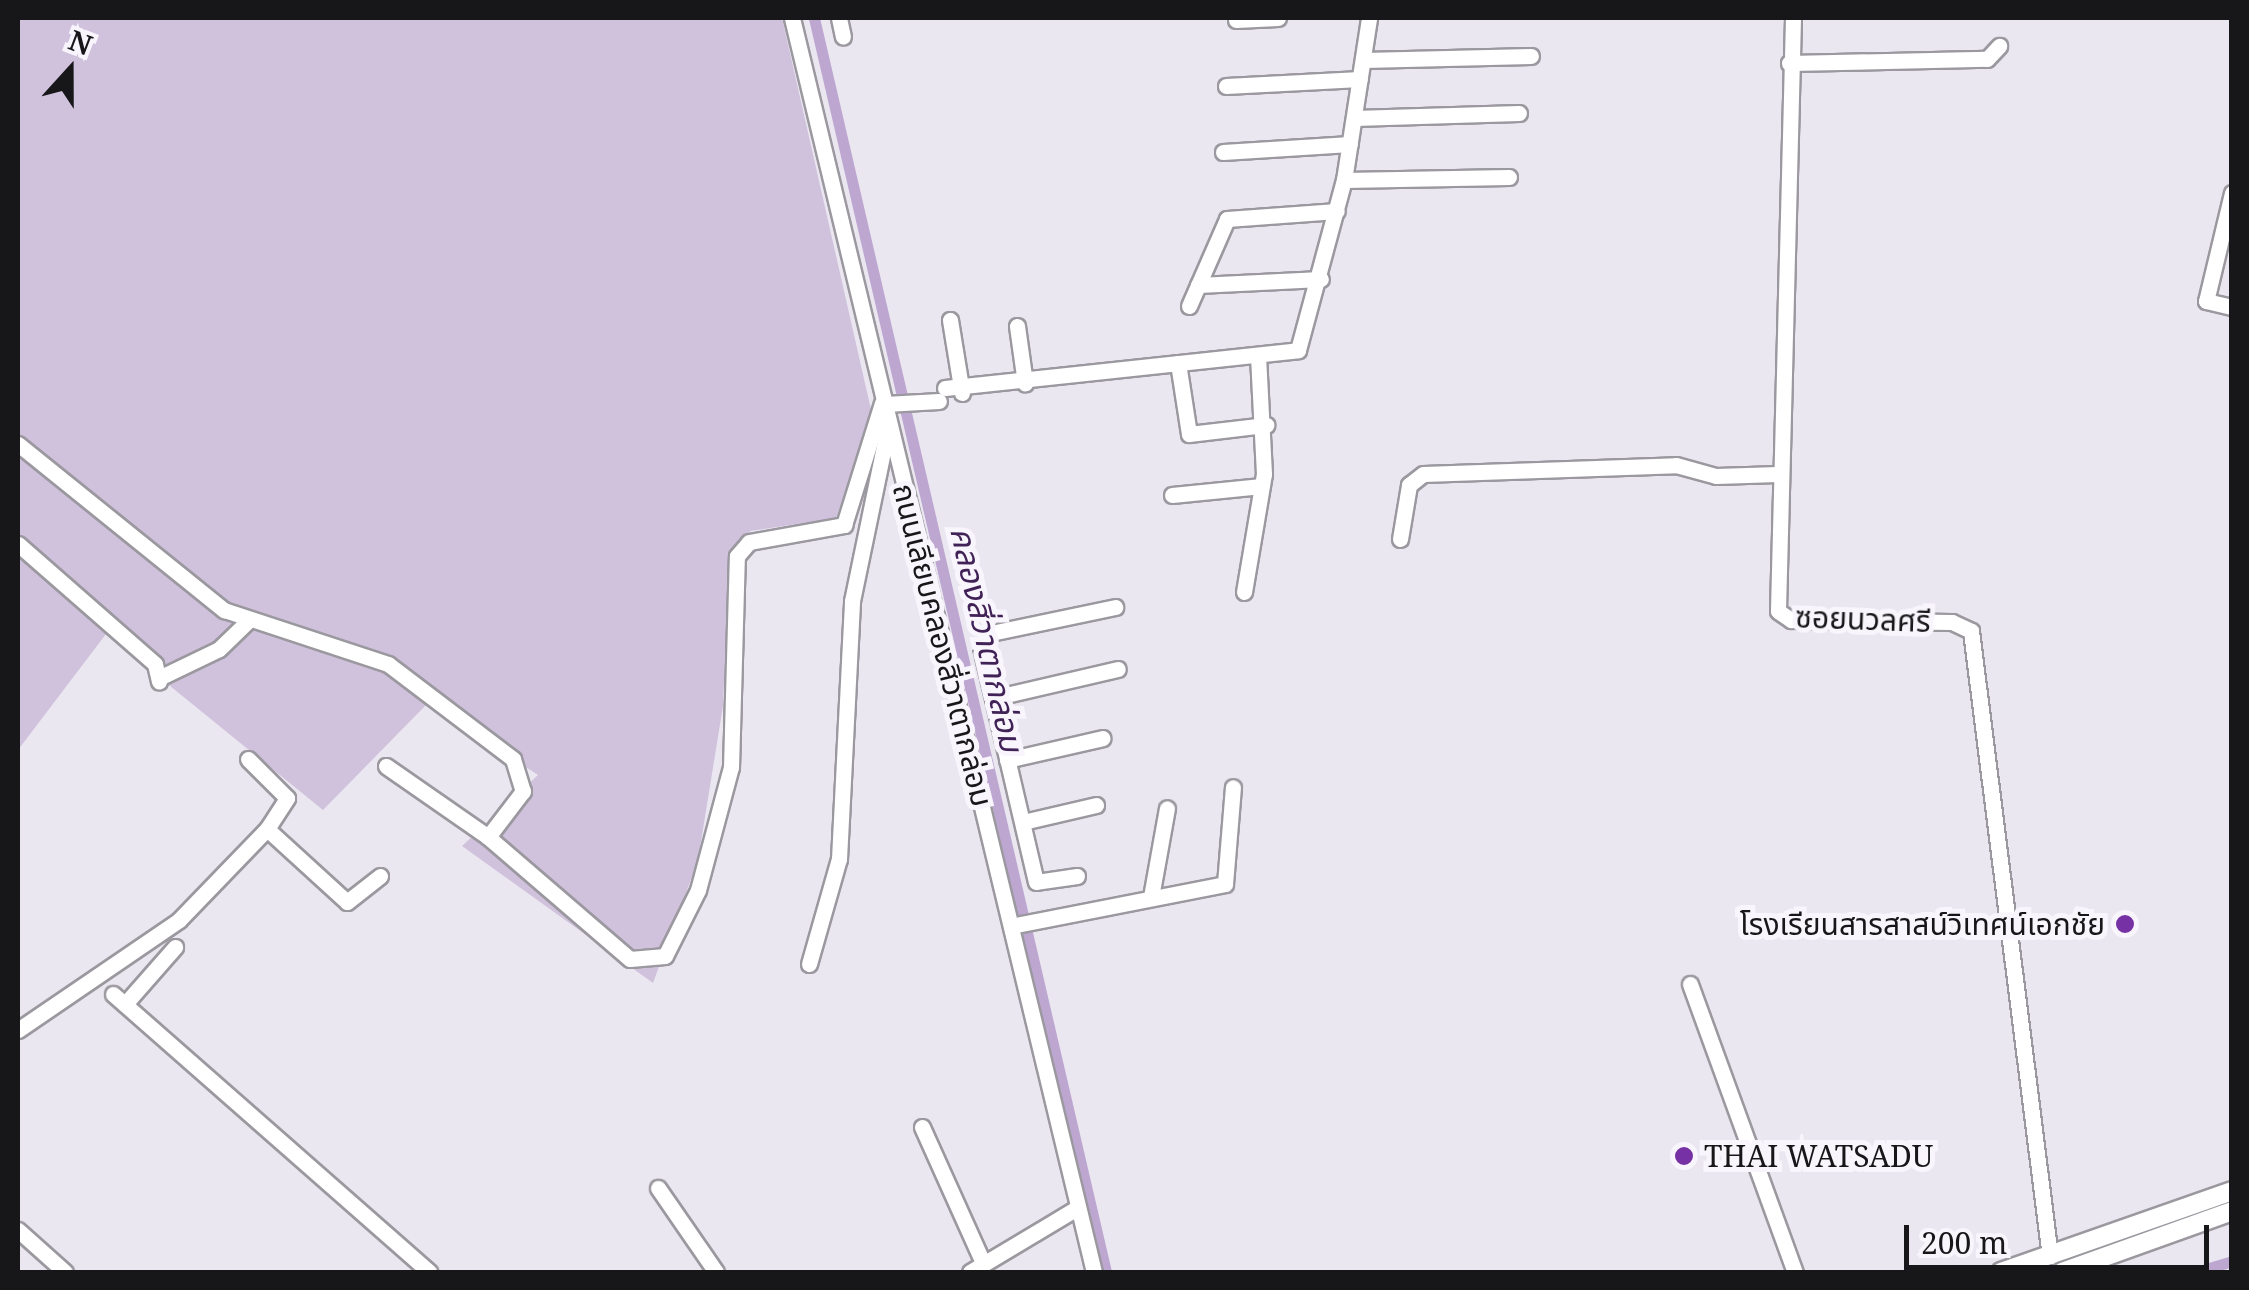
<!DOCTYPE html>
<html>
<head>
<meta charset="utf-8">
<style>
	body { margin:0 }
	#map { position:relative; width:2249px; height:1290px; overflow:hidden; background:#ebe7f0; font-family:"Noto Serif","Noto Sans Thai",serif }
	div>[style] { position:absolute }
	.green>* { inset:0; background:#d0c2dd }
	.canal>* { height:11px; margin:-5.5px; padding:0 5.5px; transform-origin:5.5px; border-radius:5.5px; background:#bda7d1 }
	.roads { filter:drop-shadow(2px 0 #9b989f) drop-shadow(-2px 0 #9b989f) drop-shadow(0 2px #9b989f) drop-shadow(0 -2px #9b989f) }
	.minor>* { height:15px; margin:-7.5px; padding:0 7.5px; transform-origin:7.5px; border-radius:7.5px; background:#fff }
	.major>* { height:18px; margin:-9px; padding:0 9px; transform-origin:9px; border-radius:9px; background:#fff }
	.dots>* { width:28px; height:28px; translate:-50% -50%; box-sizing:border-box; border:5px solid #f9f5fd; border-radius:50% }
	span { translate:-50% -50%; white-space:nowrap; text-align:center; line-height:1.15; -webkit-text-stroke:10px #f9f5fd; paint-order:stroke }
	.street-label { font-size:30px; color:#171619 }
	.poi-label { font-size:30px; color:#171619 }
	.right { translate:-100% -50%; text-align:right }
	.left { translate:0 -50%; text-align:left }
	.water-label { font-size:32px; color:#402256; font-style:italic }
	.frame { position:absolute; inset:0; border:20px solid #171619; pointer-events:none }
	.north { position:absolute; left:20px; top:20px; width:100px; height:100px; -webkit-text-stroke:8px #f9f5fd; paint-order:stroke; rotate:21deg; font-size:28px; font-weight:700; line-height:40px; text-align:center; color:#171619 }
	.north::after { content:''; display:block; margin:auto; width:35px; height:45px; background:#171619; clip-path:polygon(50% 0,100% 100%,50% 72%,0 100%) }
	.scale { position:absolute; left:1904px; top:1225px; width:305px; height:45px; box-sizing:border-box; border:5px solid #171619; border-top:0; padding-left:12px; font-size:30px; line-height:35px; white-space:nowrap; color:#171619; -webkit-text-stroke:8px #f9f5fd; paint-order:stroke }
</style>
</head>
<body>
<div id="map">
	<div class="green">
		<i style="clip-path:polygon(18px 18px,782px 18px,872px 414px,836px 518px,750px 531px,728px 584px,723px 706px,698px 860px,653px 983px,462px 846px,538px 775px,428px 703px,323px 810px,106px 634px,18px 750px)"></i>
	</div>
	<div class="canal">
		<i style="left:814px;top:18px;width:1288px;rotate:76.89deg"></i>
		<i style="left:2196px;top:1272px;width:38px;rotate:-17deg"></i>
	</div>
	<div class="roads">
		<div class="minor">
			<i style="left:792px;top:18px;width:1290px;rotate:76.46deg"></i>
			<i style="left:839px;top:18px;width:19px;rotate:78deg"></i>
			<i style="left:1793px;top:18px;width:593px;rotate:91.45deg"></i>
			<i style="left:1778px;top:611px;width:16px;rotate:35deg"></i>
			<i style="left:1791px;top:620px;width:161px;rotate:0.7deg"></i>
			<i style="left:1952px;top:622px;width:21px;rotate:25deg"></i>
			<i style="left:1971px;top:631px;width:630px;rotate:82.8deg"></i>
			<i style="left:1236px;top:20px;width:42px;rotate:-2.7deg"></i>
			<i style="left:1363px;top:60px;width:168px;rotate:-1.4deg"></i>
			<i style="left:1789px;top:63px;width:198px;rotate:-1.2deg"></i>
			<i style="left:1987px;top:59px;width:18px;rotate:-47deg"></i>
			<i style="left:1226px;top:86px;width:134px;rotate:-3deg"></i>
			<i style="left:1354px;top:118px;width:165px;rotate:-1.7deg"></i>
			<i style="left:1223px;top:152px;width:127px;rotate:-3.6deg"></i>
			<i style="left:1344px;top:180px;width:165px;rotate:-1deg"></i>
			<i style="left:2232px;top:193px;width:111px;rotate:103.5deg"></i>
			<i style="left:2206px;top:301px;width:27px;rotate:13deg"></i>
			<i style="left:1198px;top:285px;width:123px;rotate:-2.8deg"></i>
			<i style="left:1189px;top:306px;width:95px;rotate:-66.4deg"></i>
			<i style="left:1227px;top:219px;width:110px;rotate:-4.2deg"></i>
			<i style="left:950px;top:320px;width:74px;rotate:80.7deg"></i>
			<i style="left:1017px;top:326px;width:58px;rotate:82deg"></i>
			<i style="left:1178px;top:363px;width:72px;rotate:81.2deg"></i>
			<i style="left:1189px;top:434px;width:78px;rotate:-6.7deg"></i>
			<i style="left:945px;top:388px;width:355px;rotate:-6.1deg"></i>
			<i style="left:1298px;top:350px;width:176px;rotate:-74.9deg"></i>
			<i style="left:1344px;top:180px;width:164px;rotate:-81.2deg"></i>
			<i style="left:885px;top:404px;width:54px;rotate:-3.2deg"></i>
			<i style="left:18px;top:444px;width:265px;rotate:38.9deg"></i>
			<i style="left:224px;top:610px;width:173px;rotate:18.2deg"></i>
			<i style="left:388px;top:664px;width:157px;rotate:37.2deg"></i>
			<i style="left:513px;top:759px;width:34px;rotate:73deg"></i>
			<i style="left:523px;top:791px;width:58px;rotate:127.3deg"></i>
			<i style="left:1172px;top:495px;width:90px;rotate:-5.7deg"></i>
			<i style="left:1400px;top:539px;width:55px;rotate:-80.5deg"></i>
			<i style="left:1409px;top:485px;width:18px;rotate:-38deg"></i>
			<i style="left:1423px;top:474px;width:253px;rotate:-2deg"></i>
			<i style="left:1676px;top:465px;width:41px;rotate:15.4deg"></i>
			<i style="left:1716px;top:476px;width:62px;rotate:-1.8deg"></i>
			<i style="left:18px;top:544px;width:182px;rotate:41.2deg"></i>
			<i style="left:155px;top:664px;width:18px;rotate:77deg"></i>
			<i style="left:1244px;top:592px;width:120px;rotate:-80.4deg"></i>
			<i style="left:1264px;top:474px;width:117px;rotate:-92.9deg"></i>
			<i style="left:161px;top:677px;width:64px;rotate:-25.8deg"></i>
			<i style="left:219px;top:649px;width:39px;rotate:-44deg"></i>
			<i style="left:993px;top:698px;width:128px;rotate:-13.1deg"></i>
			<i style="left:1007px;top:760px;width:98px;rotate:-12.9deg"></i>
			<i style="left:386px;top:766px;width:124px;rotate:34.8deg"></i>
			<i style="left:488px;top:837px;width:187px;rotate:40.7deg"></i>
			<i style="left:630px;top:959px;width:35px;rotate:-5deg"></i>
			<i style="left:665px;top:956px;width:74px;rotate:-63.4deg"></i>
			<i style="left:698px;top:890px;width:127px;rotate:-75deg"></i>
			<i style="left:731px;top:767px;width:211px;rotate:-88.4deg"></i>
			<i style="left:737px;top:556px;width:18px;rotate:-49deg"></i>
			<i style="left:749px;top:542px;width:97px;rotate:-10.1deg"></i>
			<i style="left:844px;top:525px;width:128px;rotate:-72.7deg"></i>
			<i style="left:1023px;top:822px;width:75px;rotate:-13.1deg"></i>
			<i style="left:267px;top:829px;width:108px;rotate:42.4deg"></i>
			<i style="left:347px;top:902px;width:42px;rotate:-38.2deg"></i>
			<i style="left:1077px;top:876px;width:41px;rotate:171.7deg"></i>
			<i style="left:1036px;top:882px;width:241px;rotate:-103.2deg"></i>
			<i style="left:981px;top:647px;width:17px;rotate:-54deg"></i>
			<i style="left:991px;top:633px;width:127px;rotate:-11.8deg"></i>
			<i style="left:1151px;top:897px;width:90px;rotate:-79.8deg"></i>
			<i style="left:1011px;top:926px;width:218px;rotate:-11.1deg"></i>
			<i style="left:1225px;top:884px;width:97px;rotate:-85.3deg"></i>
			<i style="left:809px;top:964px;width:109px;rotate:-74.1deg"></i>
			<i style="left:839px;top:859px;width:258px;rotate:-87.1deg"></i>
			<i style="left:852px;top:601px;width:173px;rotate:-78.3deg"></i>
			<i style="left:1690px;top:984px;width:307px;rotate:70deg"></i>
			<i style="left:113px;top:994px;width:421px;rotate:41.3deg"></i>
			<i style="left:125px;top:1004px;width:76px;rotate:-48.7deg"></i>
			<i style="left:18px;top:1030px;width:195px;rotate:-34.3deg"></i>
			<i style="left:179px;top:920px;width:127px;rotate:-46deg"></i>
			<i style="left:267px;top:829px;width:37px;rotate:-57deg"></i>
			<i style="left:287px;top:798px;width:55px;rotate:-135deg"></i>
			<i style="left:922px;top:1127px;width:149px;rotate:65.8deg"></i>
			<i style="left:658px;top:1188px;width:102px;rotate:55.4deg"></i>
			<i style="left:18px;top:1230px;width:63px;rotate:41.8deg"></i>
			<i style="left:970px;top:1272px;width:125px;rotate:-30.9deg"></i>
		</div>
		<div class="major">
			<i style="left:2001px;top:1272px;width:245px;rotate:-19.3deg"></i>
			<i style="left:2062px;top:1272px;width:181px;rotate:-19.7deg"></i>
		</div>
	</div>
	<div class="dots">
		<i style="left:2125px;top:924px;background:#7631a4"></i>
		<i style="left:1684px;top:1156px;background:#7631a4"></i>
	</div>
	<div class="street-label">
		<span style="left:1863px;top:619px;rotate:2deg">ซอยนวลศรี</span>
		<span style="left:943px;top:645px;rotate:76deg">ถนนเลียบคลองสี่วาตากล่อม</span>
	</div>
	<div class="poi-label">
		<span class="right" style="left:2105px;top:924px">โรงเรียนสารสาสน์วิเทศน์เอกชัย</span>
		<span class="left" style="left:1704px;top:1156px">THAI WATSADU</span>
	</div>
	<div class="water-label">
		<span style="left:987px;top:639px;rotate:77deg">คลองสี่วาตากล่อม</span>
	</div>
	<div class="frame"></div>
	<div class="north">N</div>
	<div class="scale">200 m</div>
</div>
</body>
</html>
